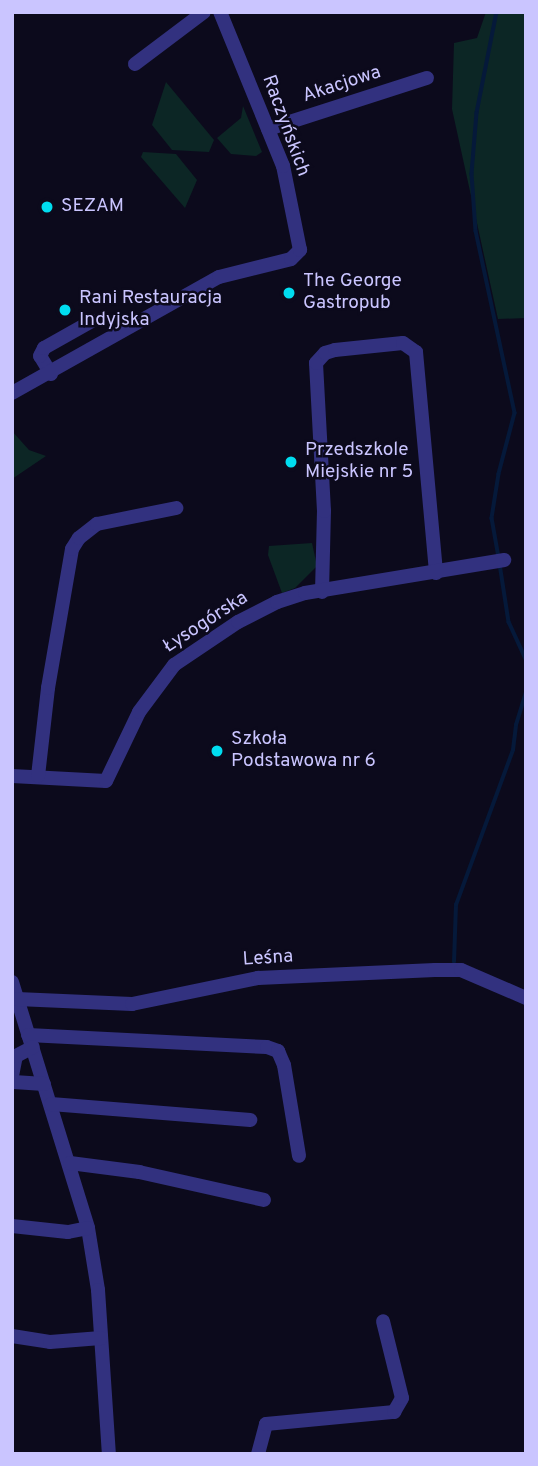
<!DOCTYPE html>
<html>
<head>
<meta charset="utf-8">
<style>
	body { margin:0 }
	#map { position:relative; width:538px; height:1466px; overflow:hidden; background:#0c0a1c; font-family:Overpass,sans-serif }
	div>[style] { position:absolute }
	.green>* { inset:0; background:#0c2625 }
	.stream>* { height:3.5px; margin:-1.75px; padding:0 1.75px; transform-origin:1.75px; border-radius:1.75px; background:#05193a }
	.minor>* { height:14px; margin:-7px; padding:0 7px; transform-origin:7px; border-radius:7px; background:#32317f }
	.dots>* { width:19px; height:19px; translate:-50% -50%; box-sizing:border-box; border:4px solid #0c0a1c; border-radius:50% }
	span { translate:-50% -50%; white-space:nowrap; text-align:center; line-height:1.15; -webkit-text-stroke:5px #0c0a1c; paint-order:stroke }
	.street-label { font-size:19px; color:#cac5ff }
	.poi-label { font-size:19px; color:#cac5ff }
	.left { translate:0 -50%; text-align:left }
	.frame { position:absolute; inset:0; border:14px solid #cac5ff; pointer-events:none }
</style>
</head>
<body>
<div id="map">
	<div class="green">
		<i style="clip-path:polygon(486px 12px,526px 12px,526px 318px,498px 319px,452px 109px,454px 43px,477px 38px)"></i>
		<i style="clip-path:polygon(166px 82px,214px 140px,209px 152px,172px 150px,152px 125px)"></i>
		<i style="clip-path:polygon(243px 106px,262px 152px,256px 156px,231px 154px,217px 138px,241px 118px)"></i>
		<i style="clip-path:polygon(143px 152px,176px 154px,197px 180px,185px 208px,141px 157px)"></i>
		<i style="clip-path:polygon(12px 431px,29px 450px,46px 456px,12px 479px)"></i>
		<i style="clip-path:polygon(312px 543px,317px 566px,295px 588px,282px 593px,268px 555px,269px 546px)"></i>
	</div>
	<div class="stream">
		<i style="left:497px;top:12px;width:103px;rotate:101.2deg"></i>
		<i style="left:477px;top:113px;width:61px;rotate:94.7deg"></i>
		<i style="left:472px;top:174px;width:57px;rotate:86deg"></i>
		<i style="left:476px;top:231px;width:186px;rotate:77.9deg"></i>
		<i style="left:515px;top:413px;width:63px;rotate:104.7deg"></i>
		<i style="left:499px;top:474px;width:45px;rotate:99deg"></i>
		<i style="left:492px;top:518px;width:39px;rotate:80deg"></i>
		<i style="left:500px;top:564px;width:59px;rotate:81.2deg"></i>
		<i style="left:509px;top:622px;width:41px;rotate:65.3deg"></i>
		<i style="left:454px;top:962px;width:57px;rotate:-88deg"></i>
		<i style="left:456px;top:905px;width:165px;rotate:-69.8deg"></i>
		<i style="left:513px;top:750px;width:25px;rotate:-83deg"></i>
		<i style="left:516px;top:725px;width:34px;rotate:-73deg"></i>
	</div>
	<div class="minor">
		<i style="left:135px;top:64px;width:86px;rotate:-37deg"></i>
		<i style="left:268px;top:129px;width:167px;rotate:-17.8deg"></i>
		<i style="left:51px;top:374px;width:21px;rotate:-121deg"></i>
		<i style="left:40px;top:356px;width:9px;rotate:-63deg"></i>
		<i style="left:44px;top:348px;width:55px;rotate:-29.4deg"></i>
		<i style="left:12px;top:393px;width:237px;rotate:-29.3deg"></i>
		<i style="left:219px;top:277px;width:74px;rotate:-14deg"></i>
		<i style="left:291px;top:259px;width:13px;rotate:-45deg"></i>
		<i style="left:300px;top:250px;width:86px;rotate:-101.4deg"></i>
		<i style="left:283px;top:166px;width:166px;rotate:-112.2deg"></i>
		<i style="left:322px;top:592px;width:81px;rotate:-88.6deg"></i>
		<i style="left:324px;top:511px;width:148px;rotate:-93.1deg"></i>
		<i style="left:316px;top:363px;width:13px;rotate:-48deg"></i>
		<i style="left:325px;top:353px;width:10px;rotate:-17deg"></i>
		<i style="left:335px;top:350px;width:68px;rotate:-5.9deg"></i>
		<i style="left:403px;top:343px;width:16px;rotate:35deg"></i>
		<i style="left:416px;top:352px;width:222px;rotate:84.8deg"></i>
		<i style="left:12px;top:776px;width:94px;rotate:3deg"></i>
		<i style="left:106px;top:781px;width:76px;rotate:-64.4deg"></i>
		<i style="left:139px;top:712px;width:59px;rotate:-53.3deg"></i>
		<i style="left:174px;top:665px;width:77px;rotate:-33.9deg"></i>
		<i style="left:238px;top:622px;width:44px;rotate:-27.1deg"></i>
		<i style="left:277px;top:602px;width:29px;rotate:-18deg"></i>
		<i style="left:305px;top:593px;width:202px;rotate:-9.4deg"></i>
		<i style="left:38px;top:776px;width:89px;rotate:-83.5deg"></i>
		<i style="left:48px;top:688px;width:141px;rotate:-80.2deg"></i>
		<i style="left:72px;top:549px;width:13px;rotate:-58deg"></i>
		<i style="left:79px;top:538px;width:23px;rotate:-38deg"></i>
		<i style="left:97px;top:524px;width:81px;rotate:-11.4deg"></i>
		<i style="left:12px;top:982px;width:257px;rotate:72.8deg"></i>
		<i style="left:88px;top:1228px;width:63px;rotate:80.8deg"></i>
		<i style="left:98px;top:1290px;width:164px;rotate:86.2deg"></i>
		<i style="left:17px;top:999px;width:115px;rotate:2.5deg"></i>
		<i style="left:132px;top:1004px;width:129px;rotate:-11.7deg"></i>
		<i style="left:258px;top:978px;width:177px;rotate:-2.6deg"></i>
		<i style="left:435px;top:970px;width:26px"></i>
		<i style="left:461px;top:970px;width:71px;rotate:23.3deg"></i>
		<i style="left:28px;top:1035px;width:239px;rotate:2.9deg"></i>
		<i style="left:267px;top:1047px;width:12px;rotate:20deg"></i>
		<i style="left:278px;top:1051px;width:15px;rotate:67deg"></i>
		<i style="left:284px;top:1065px;width:92px;rotate:80.6deg"></i>
		<i style="left:12px;top:1076px;width:20px;rotate:-79deg"></i>
		<i style="left:16px;top:1056px;width:19px;rotate:-28deg"></i>
		<i style="left:12px;top:1078px;width:4px;rotate:63deg"></i>
		<i style="left:14px;top:1082px;width:30px;rotate:4deg"></i>
		<i style="left:51px;top:1104px;width:200px;rotate:4.6deg"></i>
		<i style="left:70px;top:1163px;width:70px;rotate:7.4deg"></i>
		<i style="left:139px;top:1172px;width:128px;rotate:12.6deg"></i>
		<i style="left:12px;top:1226px;width:56px;rotate:6.1deg"></i>
		<i style="left:68px;top:1232px;width:20px;rotate:-11deg"></i>
		<i style="left:12px;top:1336px;width:38px;rotate:9deg"></i>
		<i style="left:50px;top:1342px;width:51px;rotate:-4.5deg"></i>
		<i style="left:258px;top:1454px;width:31px;rotate:-75deg"></i>
		<i style="left:266px;top:1424px;width:129px;rotate:-5.4deg"></i>
		<i style="left:394px;top:1412px;width:16px;rotate:-60deg"></i>
		<i style="left:402px;top:1398px;width:79px;rotate:-103.9deg"></i>
	</div>
	<div class="dots">
		<i style="left:47px;top:207px;background:#00ddf0"></i>
		<i style="left:289px;top:293px;background:#00ddf0"></i>
		<i style="left:65px;top:310px;background:#00ddf0"></i>
		<i style="left:291px;top:462px;background:#00ddf0"></i>
		<i style="left:217px;top:751px;background:#00ddf0"></i>
	</div>
	<div class="street-label">
		<span style="left:342px;top:85px;rotate:-18deg">Akacjowa</span>
		<span style="left:285px;top:126px;rotate:70deg">Raczyńskich</span>
		<span style="left:206px;top:623px;rotate:-33deg">Łysogórska</span>
		<span style="left:268px;top:959px;rotate:-4deg">Leśna</span>
	</div>
	<div class="poi-label">
		<span class="left" style="left:61px;top:207px">SEZAM</span>
		<span class="left" style="left:303px;top:293px">The George<br>Gastropub</span>
		<span class="left" style="left:79px;top:310px">Rani Restauracja<br>Indyjska</span>
		<span class="left" style="left:305px;top:462px">Przedszkole<br>Miejskie nr 5</span>
		<span class="left" style="left:231px;top:751px">Szkoła<br>Podstawowa nr 6</span>
	</div>
	<div class="frame"></div>
</div>
</body>
</html>
